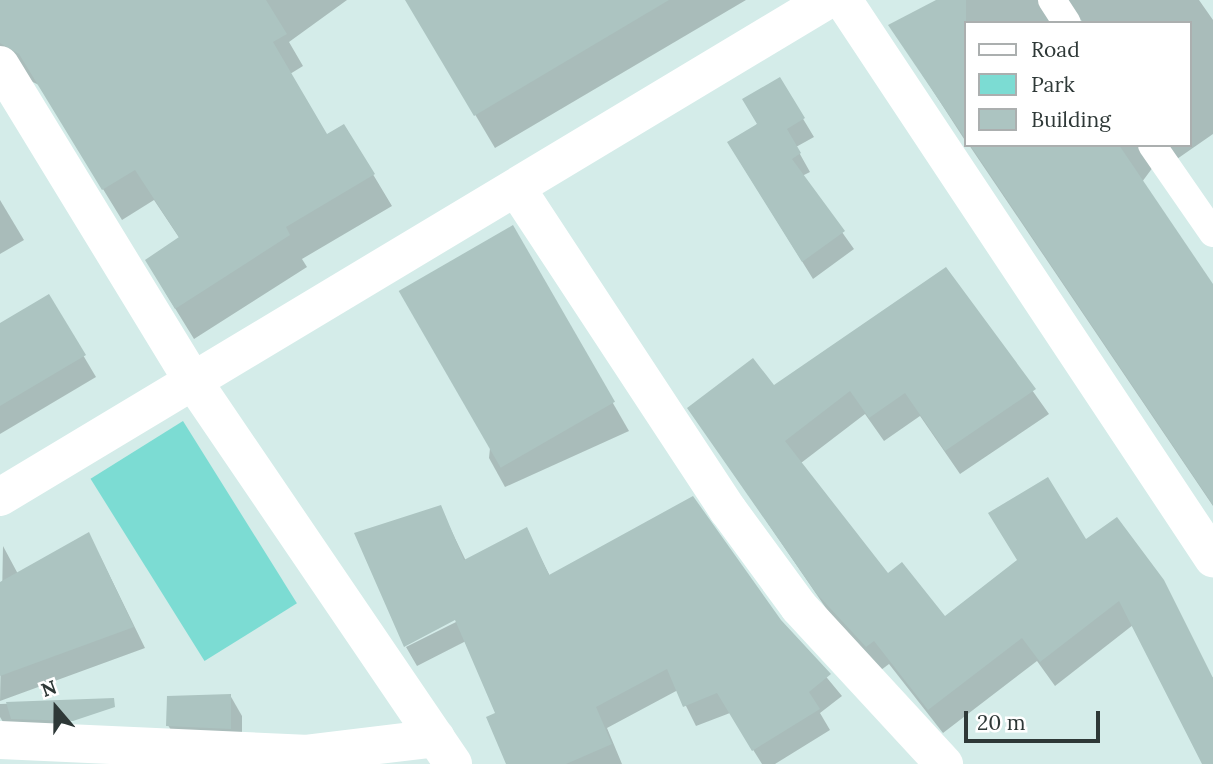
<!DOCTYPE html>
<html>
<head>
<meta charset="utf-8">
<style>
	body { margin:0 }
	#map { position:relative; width:1213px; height:764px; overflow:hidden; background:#d4ece9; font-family:Lora,serif }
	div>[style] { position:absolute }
	.green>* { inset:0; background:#7cdcd3; transform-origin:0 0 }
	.shadow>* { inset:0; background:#0003 }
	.building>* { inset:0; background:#acc4c1; transform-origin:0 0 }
	.service>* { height:28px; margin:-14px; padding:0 14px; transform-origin:14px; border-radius:14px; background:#fff }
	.minor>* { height:38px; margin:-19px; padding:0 19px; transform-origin:19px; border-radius:19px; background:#fff }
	span { translate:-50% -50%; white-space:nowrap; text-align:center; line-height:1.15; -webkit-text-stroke:5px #fff; paint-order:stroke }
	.legend { position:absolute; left:964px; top:21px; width:228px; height:126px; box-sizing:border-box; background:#fff; border:2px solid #abafaf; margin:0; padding:9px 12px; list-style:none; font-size:21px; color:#2e3837 }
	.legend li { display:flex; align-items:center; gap:14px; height:35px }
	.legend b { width:35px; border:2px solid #abafaf }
	.north { position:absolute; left:21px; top:673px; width:70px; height:70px; -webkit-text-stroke:5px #fff; paint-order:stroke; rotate:340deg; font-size:19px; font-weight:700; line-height:28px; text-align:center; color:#2e3837 }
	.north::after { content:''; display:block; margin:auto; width:24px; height:32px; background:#2e3837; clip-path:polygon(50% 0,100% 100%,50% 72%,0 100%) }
	.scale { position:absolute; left:964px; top:711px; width:136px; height:32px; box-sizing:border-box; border:4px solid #2e3837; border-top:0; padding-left:9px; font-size:21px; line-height:24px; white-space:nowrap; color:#2e3837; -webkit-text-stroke:5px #fff; paint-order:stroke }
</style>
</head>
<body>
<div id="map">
	<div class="green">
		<i style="left:183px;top:421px;width:215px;height:109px;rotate:58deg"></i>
	</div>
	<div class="shadow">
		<i style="clip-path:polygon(0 0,347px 0,289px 42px,303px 66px,290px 74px,326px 136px,344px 126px,392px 206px,302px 259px,307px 267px,194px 339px,165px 292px,180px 239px,154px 200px,122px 220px,39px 85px,18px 75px,0 47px)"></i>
		<i style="clip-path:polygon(407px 0,746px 0,495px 148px)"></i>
		<i style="clip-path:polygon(940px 0,1199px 0,1213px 20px,1213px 134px,1177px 159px,1159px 159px,1142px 182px,1213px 288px,1213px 506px,969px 145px,1190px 145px,1190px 23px,1085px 23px,1067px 11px,1058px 23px,966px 23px,966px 142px,891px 26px)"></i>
		<i style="clip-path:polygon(779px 79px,814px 137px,796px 147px,810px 172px,802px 176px,854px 249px,813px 279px,739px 160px)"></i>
		<i style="clip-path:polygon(0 200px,24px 240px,0 254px)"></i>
		<i style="clip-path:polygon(512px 228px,629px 431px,505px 487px,489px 458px)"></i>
		<i style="clip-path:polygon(946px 269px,1049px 414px,960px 474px,920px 416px,884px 441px,865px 414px,801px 463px,888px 575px,945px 618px,1085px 541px,1213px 678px,1213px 764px,1204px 764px,1133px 625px,1055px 686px,1037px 661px,943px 733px,889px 664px,881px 670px,832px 617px,690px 409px,774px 387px)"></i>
		<i style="clip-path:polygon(48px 296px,96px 377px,0 434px,0 325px)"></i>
		<i style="clip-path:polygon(440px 507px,466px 561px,526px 529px,550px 576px,780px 621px,842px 696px,820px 713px,830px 730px,775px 764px,762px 764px,730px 713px,696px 726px,678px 690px,607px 728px,622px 764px,508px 764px,498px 714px,466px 641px,417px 666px,406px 647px,464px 618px)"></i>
		<i style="clip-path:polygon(3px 546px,18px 574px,100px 556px,145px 648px,0 701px)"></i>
		<i style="clip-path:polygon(230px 695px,242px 716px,242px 749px,180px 746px,168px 725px)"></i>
		<i style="clip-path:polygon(56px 702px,74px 742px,13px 739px,0 717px,0 704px)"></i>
	</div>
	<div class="building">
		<i style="clip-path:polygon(0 0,266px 0,287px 34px,273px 42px,327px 134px,344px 124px,375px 174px,286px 227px,290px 235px,175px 309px,145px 260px,179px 237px,135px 170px,102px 190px,19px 54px,0 43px)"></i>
		<i style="clip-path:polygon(405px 0,669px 0,474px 116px)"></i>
		<i style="clip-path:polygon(936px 0,966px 0,966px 140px,888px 25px)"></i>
		<i style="clip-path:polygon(780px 77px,805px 118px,787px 129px,801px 153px,792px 159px,845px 231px,802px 262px,727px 142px,757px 124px,742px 99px)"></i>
		<i style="clip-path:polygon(970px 145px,1119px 145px,1213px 284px,1213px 505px)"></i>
		<i style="left:513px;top:225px;width:204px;height:132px;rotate:60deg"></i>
		<i style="clip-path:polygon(946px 267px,1036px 389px,945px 451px,905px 393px,869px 418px,850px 391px,785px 441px,888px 573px,902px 562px,945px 616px,1017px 560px,988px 513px,1048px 477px,1086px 539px,1117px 517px,1164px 580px,1213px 678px,1213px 764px,1202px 764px,1119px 601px,1040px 662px,1022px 638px,928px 710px,874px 641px,866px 647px,816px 593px,687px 408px,753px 358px,774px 385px)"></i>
		<i style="clip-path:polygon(49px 294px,86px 355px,0 406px,0 323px)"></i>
		<i style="clip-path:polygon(693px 496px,781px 620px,831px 674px,809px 692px,820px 709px,752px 751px,717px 693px,683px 707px,667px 669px,596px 707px,612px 744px,566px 764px,506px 764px,486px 717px,495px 713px,455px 620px,404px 647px,354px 533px,441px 505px,464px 560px,527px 527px,549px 575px)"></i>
		<i style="clip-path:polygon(89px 532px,134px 627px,0 676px,0 582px)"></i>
		<i style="clip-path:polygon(231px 694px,231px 729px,166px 726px,167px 696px)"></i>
		<i style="clip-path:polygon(114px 698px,115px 707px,73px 721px,11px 719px,6px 702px)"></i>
	</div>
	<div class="service">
		<i style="left:1052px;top:0;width:27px;rotate:57deg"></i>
		<i style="left:1152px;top:145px;width:107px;rotate:55.3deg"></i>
	</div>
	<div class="minor">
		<i style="left:843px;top:0;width:670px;rotate:56.45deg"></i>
		<i style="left:0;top:65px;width:374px;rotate:58.6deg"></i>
		<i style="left:195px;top:384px;width:459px;rotate:55.8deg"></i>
		<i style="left:517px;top:189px;width:384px;rotate:56.7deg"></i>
		<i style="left:728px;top:510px;width:120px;rotate:53.8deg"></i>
		<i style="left:799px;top:607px;width:214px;rotate:47.3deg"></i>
		<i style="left:0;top:497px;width:965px;rotate:-31deg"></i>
		<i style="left:0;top:740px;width:304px;rotate:2.6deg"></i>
		<i style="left:304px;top:754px;width:133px;rotate:-6.9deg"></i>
	</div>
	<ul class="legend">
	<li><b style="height:9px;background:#fff"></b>Road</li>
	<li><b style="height:19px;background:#7cdcd3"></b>Park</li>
	<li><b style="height:19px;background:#acc4c1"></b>Building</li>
	</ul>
	<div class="north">N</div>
	<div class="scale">20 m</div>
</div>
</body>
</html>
